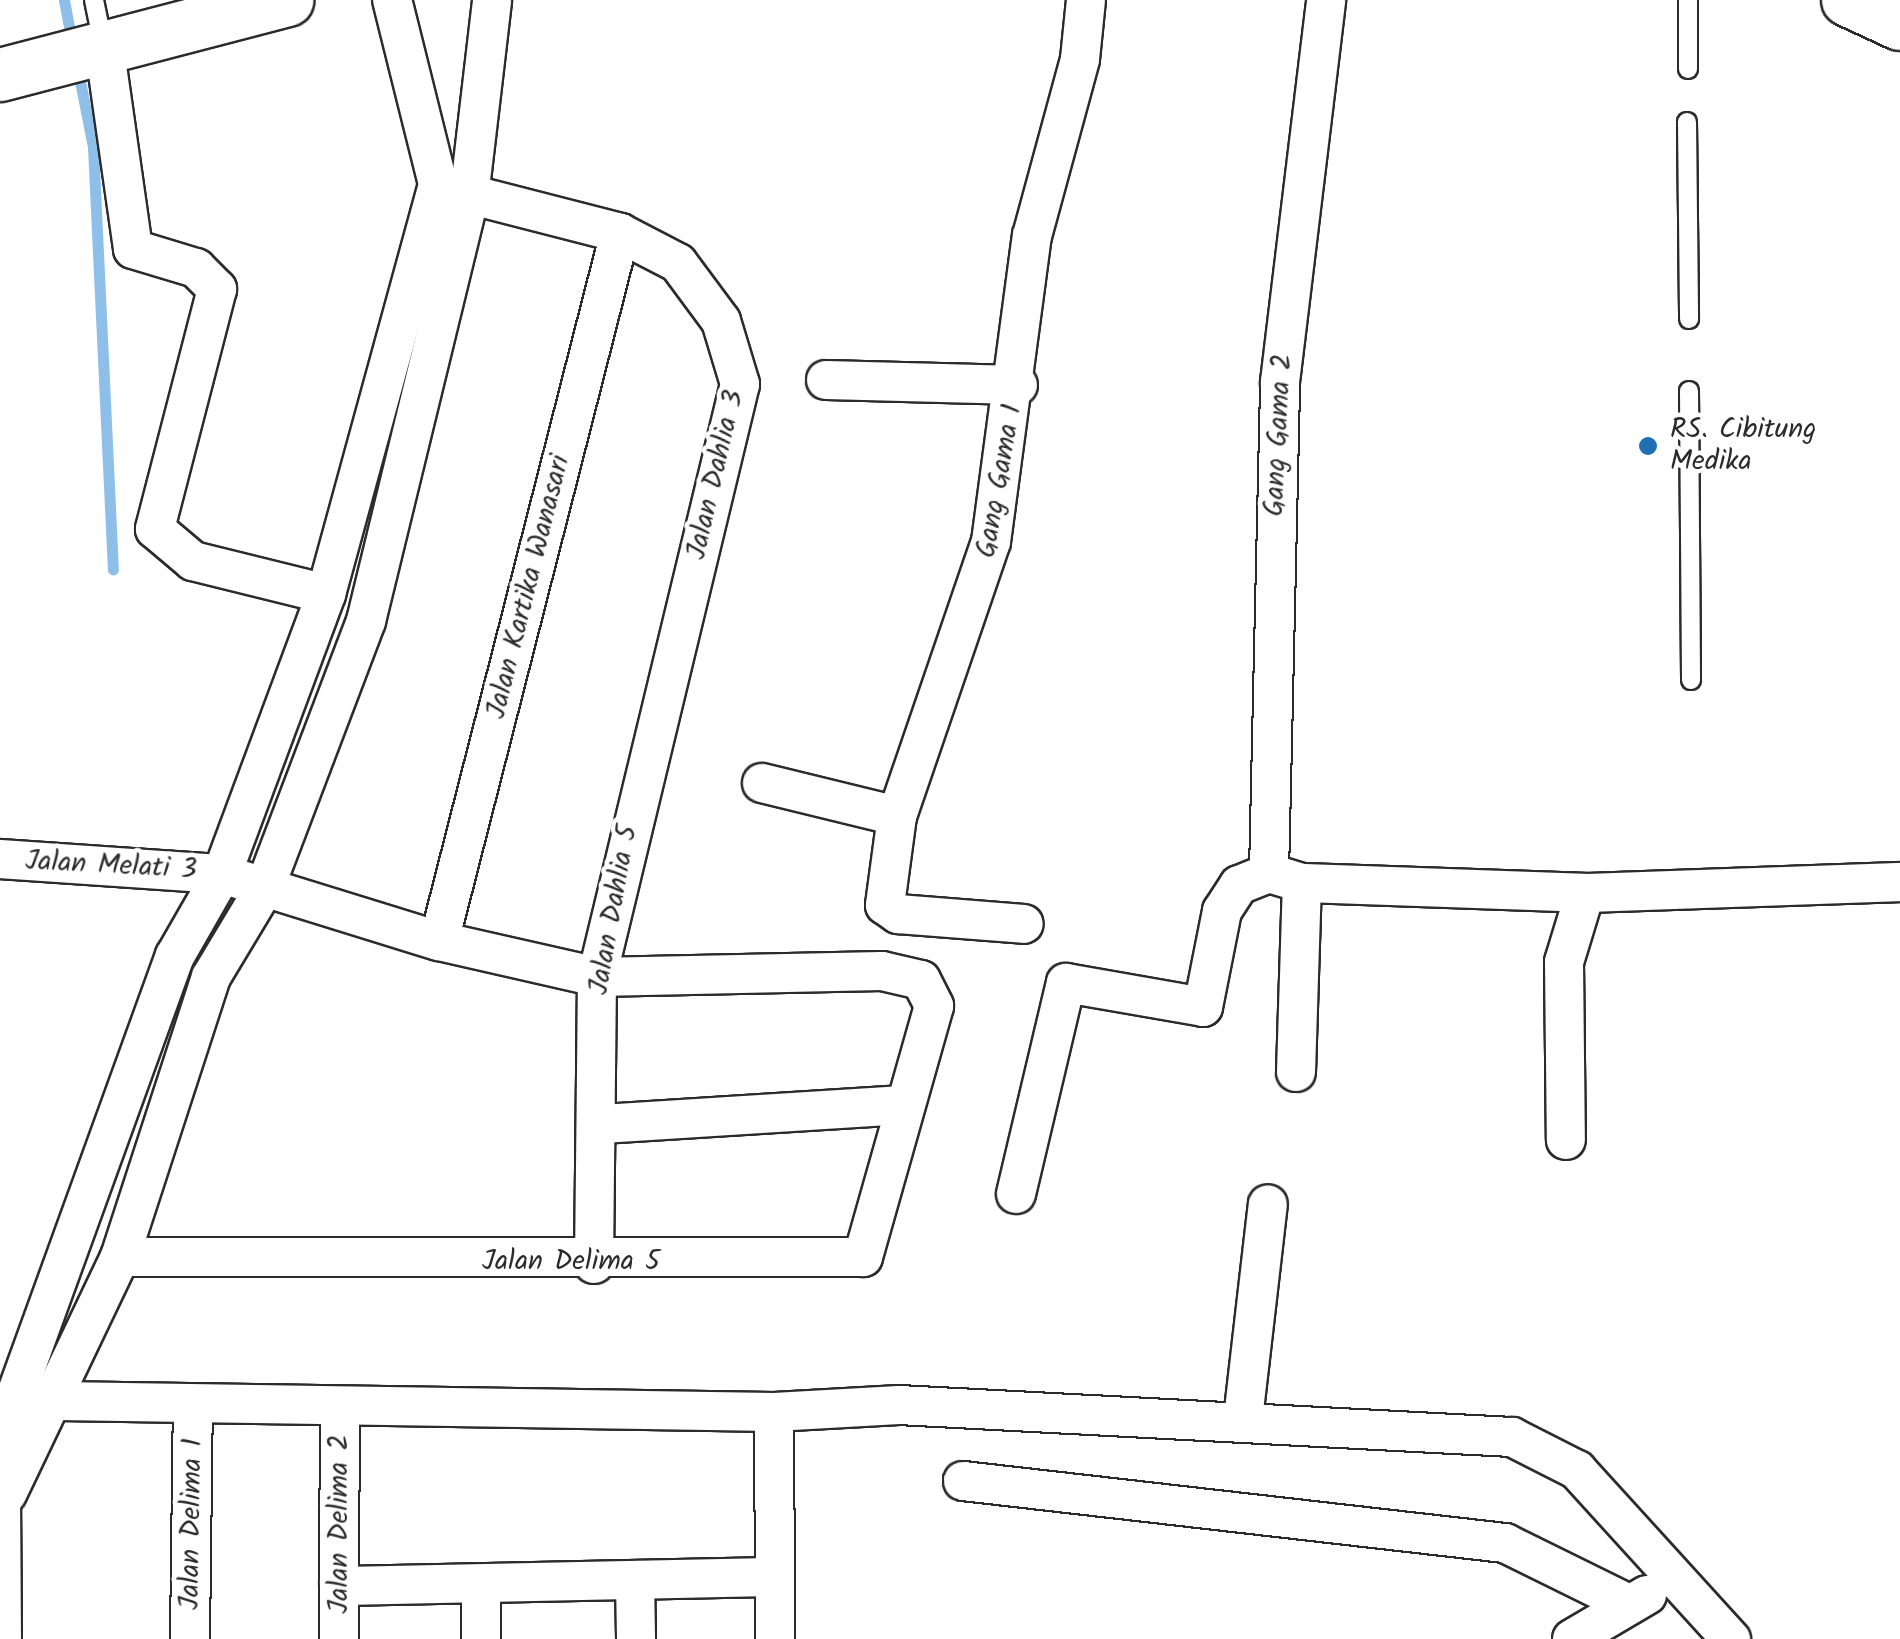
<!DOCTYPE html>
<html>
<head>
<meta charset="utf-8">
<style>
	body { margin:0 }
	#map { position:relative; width:1900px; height:1639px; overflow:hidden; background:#fff; font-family:Kalam,sans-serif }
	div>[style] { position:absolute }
	.stream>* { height:11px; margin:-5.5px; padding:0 5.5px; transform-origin:5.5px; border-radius:5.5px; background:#8ebfe9 }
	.roads { filter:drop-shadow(2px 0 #2b2b2b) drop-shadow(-2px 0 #2b2b2b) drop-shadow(0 2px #2b2b2b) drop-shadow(0 -2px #2b2b2b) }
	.lane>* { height:18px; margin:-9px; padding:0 9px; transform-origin:9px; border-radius:9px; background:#fff }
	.street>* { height:38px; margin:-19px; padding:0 19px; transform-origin:19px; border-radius:19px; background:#fff }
	.secondary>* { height:52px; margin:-26px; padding:0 26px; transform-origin:26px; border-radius:26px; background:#fff }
	.dots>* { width:28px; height:28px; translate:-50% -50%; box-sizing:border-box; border:5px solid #fff; border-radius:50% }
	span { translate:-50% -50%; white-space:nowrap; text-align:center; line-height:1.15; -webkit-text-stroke:9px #fff; paint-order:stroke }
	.poi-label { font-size:28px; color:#2b2b2b }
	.left { translate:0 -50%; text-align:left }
	.street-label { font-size:28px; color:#2b2b2b }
</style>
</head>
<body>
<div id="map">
	<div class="stream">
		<i style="left:64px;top:0;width:44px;rotate:79.5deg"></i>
		<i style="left:77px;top:66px;width:83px;rotate:78.8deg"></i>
		<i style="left:93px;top:147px;width:423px;rotate:87.3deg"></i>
	</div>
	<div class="roads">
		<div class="lane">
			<i style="left:94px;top:0;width:45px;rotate:78.4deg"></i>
			<i style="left:1688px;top:69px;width:69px;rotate:-90deg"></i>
			<i style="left:1687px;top:122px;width:197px;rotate:89.4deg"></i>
			<i style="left:1689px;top:391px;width:289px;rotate:89.6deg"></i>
		</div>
		<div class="street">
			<i style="left:104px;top:45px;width:206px;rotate:81.9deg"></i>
			<i style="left:133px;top:249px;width:66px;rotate:16.8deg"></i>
			<i style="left:196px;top:268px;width:30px;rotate:45deg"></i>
			<i style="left:217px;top:289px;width:248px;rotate:104.5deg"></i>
			<i style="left:155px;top:529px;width:50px;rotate:40.1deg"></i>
			<i style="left:193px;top:561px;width:137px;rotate:13.9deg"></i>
			<i style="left:449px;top:189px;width:177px;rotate:14.4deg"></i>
			<i style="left:620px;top:233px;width:65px;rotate:27.3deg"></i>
			<i style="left:678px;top:263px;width:72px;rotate:53.4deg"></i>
			<i style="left:721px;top:321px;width:66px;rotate:73.2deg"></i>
			<i style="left:740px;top:384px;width:610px;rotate:103.56deg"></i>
			<i style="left:597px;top:977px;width:287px;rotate:90.6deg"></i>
			<i style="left:826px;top:380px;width:192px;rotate:1.5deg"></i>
			<i style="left:762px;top:783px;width:139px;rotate:13.7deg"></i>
			<i style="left:897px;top:816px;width:290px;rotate:-71.1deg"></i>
			<i style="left:991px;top:542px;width:309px;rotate:-82.4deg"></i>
			<i style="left:1032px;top:236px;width:183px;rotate:-74.8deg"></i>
			<i style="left:1080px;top:59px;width:59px;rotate:-84.2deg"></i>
			<i style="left:897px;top:816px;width:90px;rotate:97.7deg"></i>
			<i style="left:885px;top:905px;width:16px;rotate:35deg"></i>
			<i style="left:898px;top:914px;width:126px;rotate:4.5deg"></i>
			<i style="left:0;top:859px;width:223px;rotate:3.9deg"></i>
			<i style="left:222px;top:874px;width:227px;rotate:17.2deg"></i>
			<i style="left:439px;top:941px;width:162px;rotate:12.8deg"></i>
			<i style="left:597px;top:977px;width:285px;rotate:-1.2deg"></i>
			<i style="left:882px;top:971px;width:40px;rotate:13deg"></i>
			<i style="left:921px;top:980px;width:29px;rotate:63deg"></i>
			<i style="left:934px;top:1006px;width:261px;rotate:105.8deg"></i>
			<i style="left:863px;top:1257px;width:743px;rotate:180deg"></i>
			<i style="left:1269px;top:873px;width:491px;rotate:-88.7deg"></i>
			<i style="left:1280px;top:382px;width:385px;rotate:-83.1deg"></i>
			<i style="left:1585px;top:893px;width:315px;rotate:-2deg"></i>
			<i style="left:439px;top:941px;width:731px;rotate:-75.66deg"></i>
			<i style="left:1296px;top:1072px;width:189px;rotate:-88.2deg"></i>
			<i style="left:601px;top:1124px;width:304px;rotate:-3.6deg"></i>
			<i style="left:1016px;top:1194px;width:217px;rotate:-76.7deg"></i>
			<i style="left:1066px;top:983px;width:139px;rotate:9.9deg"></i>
			<i style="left:1203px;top:1007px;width:98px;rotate:-78.8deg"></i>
			<i style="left:1222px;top:911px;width:31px;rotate:-57deg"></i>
			<i style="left:1239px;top:885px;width:32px;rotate:-22deg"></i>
			<i style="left:1269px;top:873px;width:34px;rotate:17deg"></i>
			<i style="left:1302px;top:883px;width:283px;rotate:2deg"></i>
			<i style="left:1585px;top:893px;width:72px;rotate:106.9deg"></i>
			<i style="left:1564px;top:962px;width:178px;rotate:89.4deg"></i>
			<i style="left:58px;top:1401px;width:716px;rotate:0.88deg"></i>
			<i style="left:774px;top:1412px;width:125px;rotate:-3.2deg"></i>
			<i style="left:899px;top:1405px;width:614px;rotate:2.99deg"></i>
			<i style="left:1512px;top:1437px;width:73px;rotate:26.9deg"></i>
			<i style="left:1577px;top:1470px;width:229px;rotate:47.7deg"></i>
			<i style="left:774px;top:1412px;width:227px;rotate:89.7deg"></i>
			<i style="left:1243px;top:1419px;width:216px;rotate:-83.4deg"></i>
			<i style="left:963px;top:1481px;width:546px;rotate:6.53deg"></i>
			<i style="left:1505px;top:1543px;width:138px;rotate:26.2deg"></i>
			<i style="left:7px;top:1494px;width:263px;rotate:-64.5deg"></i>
			<i style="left:120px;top:1257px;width:294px;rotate:-72deg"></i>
			<i style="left:211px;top:977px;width:105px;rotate:-59deg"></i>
			<i style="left:265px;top:887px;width:285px;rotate:-69.2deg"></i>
			<i style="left:366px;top:621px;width:436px;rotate:-76.3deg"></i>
			<i style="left:469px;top:197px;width:198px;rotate:-83.3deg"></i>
			<i style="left:635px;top:1580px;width:59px;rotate:89deg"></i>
			<i style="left:481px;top:1584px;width:55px;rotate:90deg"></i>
			<i style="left:339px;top:1586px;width:436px;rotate:-1.2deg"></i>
			<i style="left:2px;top:1639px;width:161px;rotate:-90.4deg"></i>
			<i style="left:1px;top:1478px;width:87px;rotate:-79.5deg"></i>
			<i style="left:17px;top:1392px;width:464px;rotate:-70.1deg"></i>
			<i style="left:175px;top:956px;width:95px;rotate:-60.2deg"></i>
			<i style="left:222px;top:874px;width:299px;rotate:-69.6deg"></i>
			<i style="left:326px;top:594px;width:425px;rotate:-74.7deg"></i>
			<i style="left:438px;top:184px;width:190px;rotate:-104deg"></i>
			<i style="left:190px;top:1639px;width:231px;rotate:-89.3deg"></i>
			<i style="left:339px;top:1639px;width:231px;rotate:-89.8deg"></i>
			<i style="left:1572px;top:1639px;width:87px;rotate:-30.4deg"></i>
		</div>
		<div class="secondary">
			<i style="left:1848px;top:0;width:57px;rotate:24.8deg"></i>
			<i style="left:0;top:75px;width:297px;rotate:-14.6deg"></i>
		</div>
	</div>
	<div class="dots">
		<i style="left:1648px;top:446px;background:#1f6fb2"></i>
	</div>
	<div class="poi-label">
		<span class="left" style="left:1670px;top:446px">RS. Cibitung<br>Medika</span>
	</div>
	<div class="street-label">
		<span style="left:1279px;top:435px;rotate:-87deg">Gang Gama 2</span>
		<span style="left:716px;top:475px;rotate:-77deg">Jalan Dahlia 3</span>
		<span style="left:1000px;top:481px;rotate:-80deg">Gang Gama 1</span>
		<span style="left:529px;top:587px;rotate:-76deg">Jalan Kartika Wanasari</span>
		<span style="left:111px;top:866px;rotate:3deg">Jalan Melati 3</span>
		<span style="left:614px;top:910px;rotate:-80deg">Jalan Dahlia 5</span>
		<span style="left:571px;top:1262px">Jalan Delima 5</span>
		<span style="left:192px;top:1524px;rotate:-89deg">Jalan Delima 1</span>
		<span style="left:340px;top:1524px;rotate:-90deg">Jalan Delima 2</span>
	</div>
</div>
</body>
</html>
